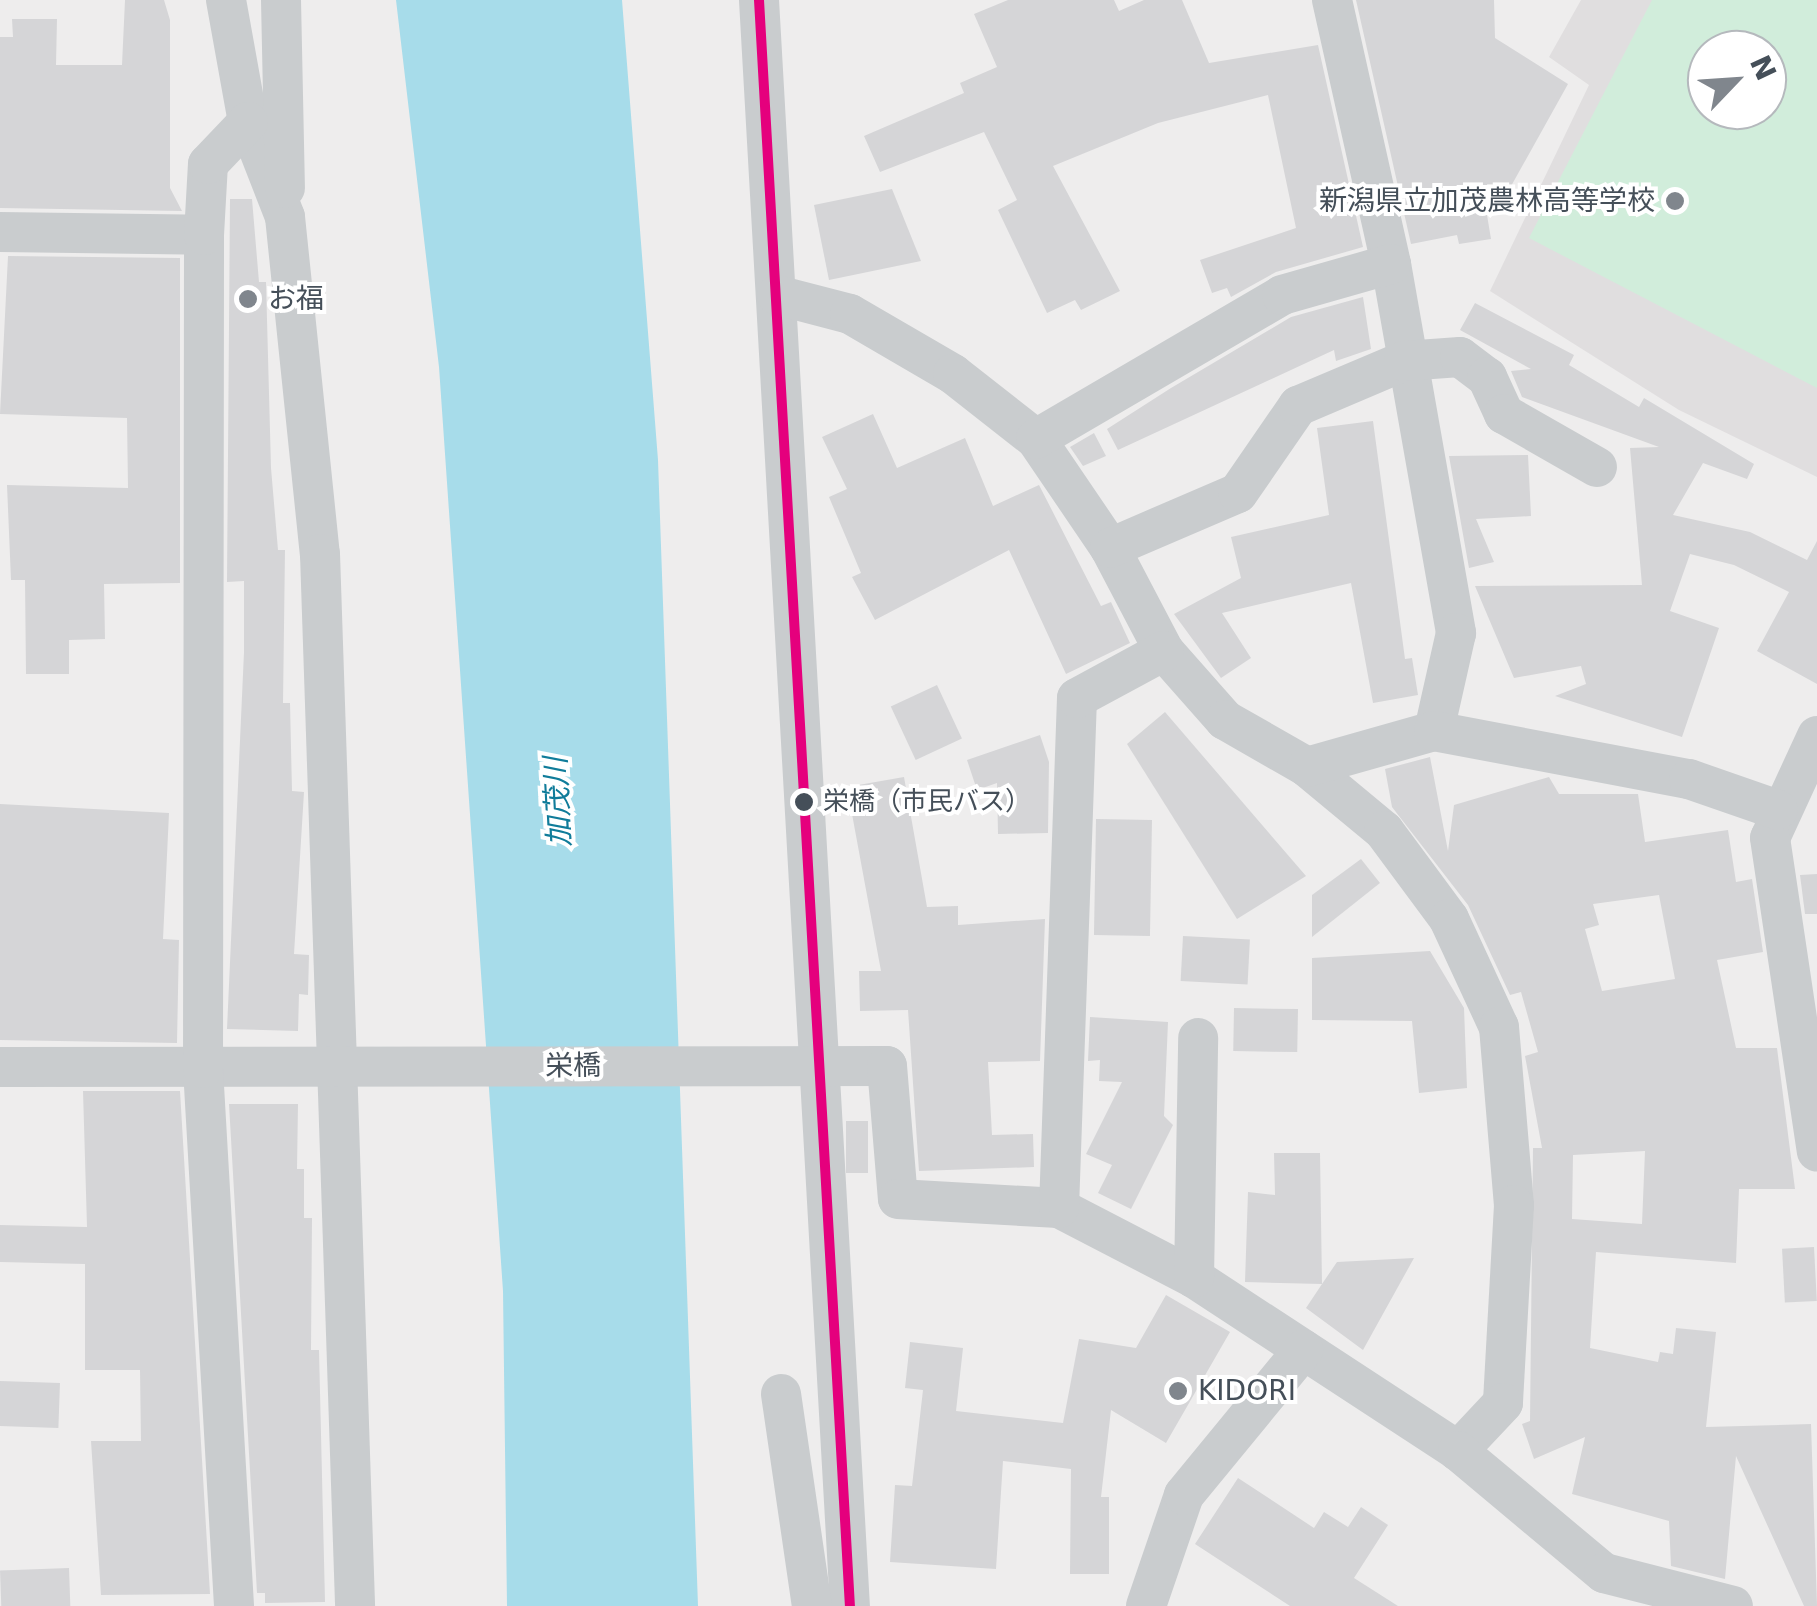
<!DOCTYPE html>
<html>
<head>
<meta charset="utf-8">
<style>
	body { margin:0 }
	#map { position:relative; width:1817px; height:1606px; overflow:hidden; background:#eeeded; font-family:"DejaVu Sans","Noto Sans JP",sans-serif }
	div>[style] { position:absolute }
	.education>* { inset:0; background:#e0dedf }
	.green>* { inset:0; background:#d1eddb }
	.water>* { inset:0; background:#a7dcea }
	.building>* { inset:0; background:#d5d5d7; transform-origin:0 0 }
	.minor>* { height:40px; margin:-20px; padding:0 20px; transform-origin:20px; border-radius:20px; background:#c9ccce }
	.bus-1>* { height:10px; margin:-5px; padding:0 5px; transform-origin:5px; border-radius:5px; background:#e5007d }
	.dots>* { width:28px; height:28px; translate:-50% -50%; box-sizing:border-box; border:5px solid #fff; border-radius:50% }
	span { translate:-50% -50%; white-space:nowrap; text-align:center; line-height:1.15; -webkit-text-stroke:8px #fff; paint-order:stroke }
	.bus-label { font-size:26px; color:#454f59 }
	.left { translate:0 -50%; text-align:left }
	.poi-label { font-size:28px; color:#454f59 }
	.right { translate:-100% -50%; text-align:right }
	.street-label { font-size:28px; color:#454f59 }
	.water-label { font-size:30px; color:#107c9a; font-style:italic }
	.north { position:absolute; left:1687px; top:30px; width:100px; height:100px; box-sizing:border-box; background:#fff; border:2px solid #b5b9bd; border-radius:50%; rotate:65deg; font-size:28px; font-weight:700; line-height:40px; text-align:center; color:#454f59 }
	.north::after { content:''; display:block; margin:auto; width:35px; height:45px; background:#80868d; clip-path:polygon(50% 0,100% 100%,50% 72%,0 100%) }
</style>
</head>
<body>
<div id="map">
	<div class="education">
		<i style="clip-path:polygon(evenodd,1581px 0,1817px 0,1817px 477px,1679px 410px,1490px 291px,1589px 85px,1549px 57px,1581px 0,1707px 50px,1767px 50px,1767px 110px,1707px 110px,1707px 50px)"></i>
	</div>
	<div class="green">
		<i style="clip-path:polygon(evenodd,1652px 0,1817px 0,1817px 388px,1529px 238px,1652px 0,1707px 50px,1767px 50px,1767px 110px,1707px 110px,1707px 50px)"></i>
	</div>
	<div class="water">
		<i style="clip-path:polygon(396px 0,622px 0,658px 460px,698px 1606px,507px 1606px,503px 1291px,439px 367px)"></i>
	</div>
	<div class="building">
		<i style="clip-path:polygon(125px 0,164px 0,170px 20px,170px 188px,182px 211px,0 208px,0 37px,13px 37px,12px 19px,57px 19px,56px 65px,122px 65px)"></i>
		<i style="clip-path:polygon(1008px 0,1114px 0,1119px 11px,1144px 0,1182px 0,1209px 63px,1318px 45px,1363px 247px,1276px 272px,1231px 297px,1227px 288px,1212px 293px,1200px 260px,1296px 228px,1268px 95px,1158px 123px,1053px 166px,1120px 291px,1081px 310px,1075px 300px,1047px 313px,998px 210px,1017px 200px,984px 132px,880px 172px,864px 136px,964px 93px,960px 83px,997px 67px,974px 14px)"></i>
		<i style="clip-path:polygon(1356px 0,1494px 0,1495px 38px,1568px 84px,1510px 188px,1511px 199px,1485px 203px,1491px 239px,1459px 244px,1457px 235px,1411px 244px)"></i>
		<i style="clip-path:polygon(892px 189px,921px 261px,829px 280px,814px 205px)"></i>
		<i style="clip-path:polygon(230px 199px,252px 199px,259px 282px,266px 282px,271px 468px,278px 550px,285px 550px,283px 703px,290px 703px,292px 791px,304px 792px,294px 954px,309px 955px,308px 995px,299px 994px,298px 1031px,227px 1029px,244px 652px,244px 581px,227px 582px)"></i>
		<i style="clip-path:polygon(8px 256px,180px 258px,180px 583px,104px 584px,105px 639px,69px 640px,69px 674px,26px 674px,25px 580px,11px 580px,7px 485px,128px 488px,127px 418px,0 414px)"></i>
		<i style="clip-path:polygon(1363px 297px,1371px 349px,1336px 361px,1334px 350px,1118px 450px,1107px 429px,1171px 388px,1291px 317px)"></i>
		<i style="clip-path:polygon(1475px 303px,1574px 355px,1569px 365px,1639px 407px,1644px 398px,1754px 464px,1747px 479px,1703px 463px,1673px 515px,1750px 532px,1807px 560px,1817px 541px,1817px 684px,1757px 651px,1789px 592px,1734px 565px,1690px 554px,1670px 611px,1719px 628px,1682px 737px,1555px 696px,1586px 684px,1581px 666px,1514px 678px,1475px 586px,1642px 585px,1630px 448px,1659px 447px,1522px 397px,1511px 371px,1531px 369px,1460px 330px)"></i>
		<i style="clip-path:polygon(873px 414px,897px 468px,965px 438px,993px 506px,1039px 485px,1101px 606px,1111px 602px,1130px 643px,1066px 674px,1009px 550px,875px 620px,852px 577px,861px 573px,829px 497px,847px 489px,822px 437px)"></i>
		<i style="clip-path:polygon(1373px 421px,1405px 659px,1412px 658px,1418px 695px,1373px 703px,1351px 583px,1222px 613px,1251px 658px,1221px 678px,1174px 614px,1241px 578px,1231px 537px,1329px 515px,1317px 428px)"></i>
		<i style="clip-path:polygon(1094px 433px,1106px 456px,1083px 466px,1070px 447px)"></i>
		<i style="clip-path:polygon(1528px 455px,1531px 516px,1476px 519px,1494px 562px,1469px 568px,1449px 456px)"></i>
		<i style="left:937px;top:685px;width:59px;height:51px;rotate:65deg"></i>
		<i style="clip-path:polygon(1165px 712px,1306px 876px,1237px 919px,1127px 744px)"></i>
		<i style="clip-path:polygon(1040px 735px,1049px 762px,1048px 833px,998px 834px,997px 783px,977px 790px,967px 760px)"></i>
		<i style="clip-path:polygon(evenodd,1430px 757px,1448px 851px,1454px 805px,1549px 777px,1559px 794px,1638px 794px,1645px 842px,1728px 830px,1736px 882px,1752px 879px,1763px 952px,1717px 960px,1736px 1048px,1777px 1048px,1795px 1189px,1739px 1189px,1736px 1263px,1596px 1252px,1590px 1348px,1658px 1362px,1660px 1352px,1673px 1354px,1676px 1328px,1716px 1332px,1706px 1427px,1811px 1424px,1817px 1606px,1804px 1606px,1736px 1456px,1725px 1579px,1671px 1566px,1669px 1521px,1572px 1494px,1585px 1437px,1534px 1459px,1522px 1424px,1530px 1421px,1533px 1148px,1542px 1148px,1525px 1056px,1538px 1052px,1521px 992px,1510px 995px,1468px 905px,1392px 807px,1385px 769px,1430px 757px,1659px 895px,1675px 979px,1602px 991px,1585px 929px,1599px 925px,1593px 904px,1659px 895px,1430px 757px,1645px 1151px,1642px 1224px,1572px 1219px,1573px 1155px,1645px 1151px)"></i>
		<i style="clip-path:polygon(904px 777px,927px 907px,958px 906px,958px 925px,1045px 919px,1040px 1061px,988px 1062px,992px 1135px,1033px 1134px,1034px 1167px,919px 1171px,908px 1010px,860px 1011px,859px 971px,881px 971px,847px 787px)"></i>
		<i style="clip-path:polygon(0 804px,169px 813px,163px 939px,179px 940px,177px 1043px,0 1040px)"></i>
		<i style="left:1096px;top:819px;width:56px;height:116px;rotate:1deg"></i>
		<i style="clip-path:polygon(1361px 859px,1380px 883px,1312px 937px,1312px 895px)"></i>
		<i style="clip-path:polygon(1817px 874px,1817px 914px,1805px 914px,1800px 875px)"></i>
		<i style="left:1183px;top:936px;width:67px;height:45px;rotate:3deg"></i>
		<i style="clip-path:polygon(1430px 951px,1464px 1008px,1467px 1088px,1419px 1093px,1412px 1021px,1312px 1020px,1312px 958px)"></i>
		<i style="left:1234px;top:1008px;width:64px;height:43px;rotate:1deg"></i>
		<i style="clip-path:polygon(1090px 1017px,1168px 1022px,1164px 1116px,1173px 1125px,1131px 1209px,1098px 1193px,1112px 1165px,1086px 1154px,1122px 1082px,1099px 1081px,1100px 1060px,1088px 1061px)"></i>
		<i style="clip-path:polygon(83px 1091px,180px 1091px,210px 1594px,101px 1595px,91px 1441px,141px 1441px,140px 1370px,85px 1370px,85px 1264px,0 1262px,0 1225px,87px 1227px)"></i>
		<i style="clip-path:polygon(229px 1104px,298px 1104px,297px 1169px,304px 1169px,304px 1218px,312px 1218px,311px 1350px,319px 1350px,325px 1602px,265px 1603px,265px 1593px,257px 1593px)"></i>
		<i style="left:846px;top:1121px;width:22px;height:52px"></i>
		<i style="clip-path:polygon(1274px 1153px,1320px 1153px,1322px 1284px,1337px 1262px,1414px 1258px,1363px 1350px,1306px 1308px,1322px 1284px,1245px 1282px,1248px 1192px,1275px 1195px)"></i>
		<i style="left:1814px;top:1247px;width:54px;height:32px;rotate:87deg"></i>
		<i style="clip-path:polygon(1166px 1295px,1230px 1332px,1166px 1443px,1111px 1410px,1101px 1497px,1109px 1497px,1109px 1574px,1070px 1574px,1071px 1469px,1003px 1461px,996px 1569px,890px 1562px,895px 1485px,912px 1486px,923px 1390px,905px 1388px,910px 1342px,963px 1348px,956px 1411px,1063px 1423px,1079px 1339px,1136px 1348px)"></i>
		<i style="left:0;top:1381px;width:60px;height:45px;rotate:2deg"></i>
		<i style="clip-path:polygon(1238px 1478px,1314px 1528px,1324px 1512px,1348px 1527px,1361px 1507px,1388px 1525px,1354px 1578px,1398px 1606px,1290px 1606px,1195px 1544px)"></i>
		<i style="left:69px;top:1568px;width:38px;height:69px;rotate:88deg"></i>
	</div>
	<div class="minor">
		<i style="left:226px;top:0;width:124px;rotate:79.8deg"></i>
		<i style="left:248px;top:122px;width:102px;rotate:68.7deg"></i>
		<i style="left:285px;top:217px;width:339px;rotate:84.1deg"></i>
		<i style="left:320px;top:554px;width:1053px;rotate:88.09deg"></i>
		<i style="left:281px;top:0;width:188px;rotate:88.8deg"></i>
		<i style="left:759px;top:0;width:1609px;rotate:86.76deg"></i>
		<i style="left:1332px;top:0;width:271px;rotate:77.4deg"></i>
		<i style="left:1391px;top:264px;width:375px;rotate:80deg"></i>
		<i style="left:1456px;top:633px;width:100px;rotate:102.7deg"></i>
		<i style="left:0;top:232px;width:204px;rotate:0.8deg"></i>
		<i style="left:777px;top:295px;width:75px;rotate:14.6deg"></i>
		<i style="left:850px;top:314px;width:119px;rotate:30.2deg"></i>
		<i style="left:953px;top:374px;width:105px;rotate:38.1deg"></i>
		<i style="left:1036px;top:439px;width:132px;rotate:55.8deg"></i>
		<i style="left:1110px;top:548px;width:116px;rotate:62.3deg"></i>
		<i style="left:1164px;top:651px;width:92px;rotate:48.5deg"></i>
		<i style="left:1225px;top:720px;width:95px;rotate:29.8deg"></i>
		<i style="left:1307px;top:767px;width:100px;rotate:39.7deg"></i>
		<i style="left:1384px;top:831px;width:109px;rotate:53.5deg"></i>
		<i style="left:1449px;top:919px;width:119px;rotate:65.2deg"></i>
		<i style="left:1499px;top:1027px;width:179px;rotate:85.2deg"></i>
		<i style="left:1514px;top:1205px;width:198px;rotate:93.2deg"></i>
		<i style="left:1503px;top:1403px;width:66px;rotate:133.2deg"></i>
		<i style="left:1036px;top:439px;width:285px;rotate:-30.3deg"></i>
		<i style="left:1282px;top:295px;width:113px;rotate:-15.9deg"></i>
		<i style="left:1110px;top:548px;width:139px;rotate:-23.3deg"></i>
		<i style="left:1238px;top:493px;width:106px;rotate:-55.4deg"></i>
		<i style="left:1298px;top:406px;width:115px;rotate:-23deg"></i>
		<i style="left:1404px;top:361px;width:56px;rotate:-4.1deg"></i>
		<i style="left:1460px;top:357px;width:34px;rotate:37deg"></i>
		<i style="left:1487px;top:377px;width:41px;rotate:65.3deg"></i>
		<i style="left:1504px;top:414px;width:107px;rotate:29.7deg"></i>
		<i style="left:1817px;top:736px;width:112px;rotate:114.7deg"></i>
		<i style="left:1770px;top:838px;width:317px;rotate:81.5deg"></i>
		<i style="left:1307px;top:767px;width:132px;rotate:-15.8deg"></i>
		<i style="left:1434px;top:731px;width:259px;rotate:10.7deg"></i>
		<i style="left:1689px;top:779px;width:94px;rotate:19.2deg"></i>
		<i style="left:0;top:1067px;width:887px;rotate:-0.06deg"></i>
		<i style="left:887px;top:1066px;width:133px;rotate:85.3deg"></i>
		<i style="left:898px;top:1199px;width:161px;rotate:3.2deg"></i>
		<i style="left:1059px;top:1208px;width:152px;rotate:27.4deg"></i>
		<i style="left:1194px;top:1278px;width:316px;rotate:33.2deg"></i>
		<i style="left:1458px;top:1451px;width:190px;rotate:39.9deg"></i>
		<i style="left:1604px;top:1573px;width:133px;rotate:14.3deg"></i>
		<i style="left:1059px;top:1208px;width:510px;rotate:-87.98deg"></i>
		<i style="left:1077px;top:698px;width:99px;rotate:-28.4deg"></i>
		<i style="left:1194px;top:1278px;width:240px;rotate:-89deg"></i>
		<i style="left:781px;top:1394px;width:214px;rotate:81.7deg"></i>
		<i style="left:234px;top:1606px;width:539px;rotate:-93.3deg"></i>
		<i style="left:203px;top:1068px;width:833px;rotate:-89.93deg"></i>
		<i style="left:204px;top:235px;width:71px;rotate:-86.8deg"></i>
		<i style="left:208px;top:164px;width:58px;rotate:-46.4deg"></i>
		<i style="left:1146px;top:1606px;width:117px;rotate:-71.1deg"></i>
		<i style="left:1184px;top:1495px;width:188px;rotate:-50.6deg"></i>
	</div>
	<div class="bus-1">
		<i style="left:759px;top:0;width:1609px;rotate:86.76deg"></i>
	</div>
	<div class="dots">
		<i style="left:1675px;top:201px;background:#80868d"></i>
		<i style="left:248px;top:299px;background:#80868d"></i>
		<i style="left:804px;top:802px;background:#454f59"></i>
		<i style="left:1178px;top:1391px;background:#80868d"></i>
	</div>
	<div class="bus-label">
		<span class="left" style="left:823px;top:802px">栄橋（市民バス）</span>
	</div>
	<div class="poi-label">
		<span class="right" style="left:1655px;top:201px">新潟県立加茂農林高等学校</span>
		<span class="left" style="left:268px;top:299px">お福</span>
		<span class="left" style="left:1198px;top:1391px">KIDORI</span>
	</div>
	<div class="street-label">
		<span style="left:573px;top:1066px;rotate:-1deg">栄橋</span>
	</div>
	<div class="water-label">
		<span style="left:558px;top:802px;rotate:-93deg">加茂川</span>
	</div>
	<div class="north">N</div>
</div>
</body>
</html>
